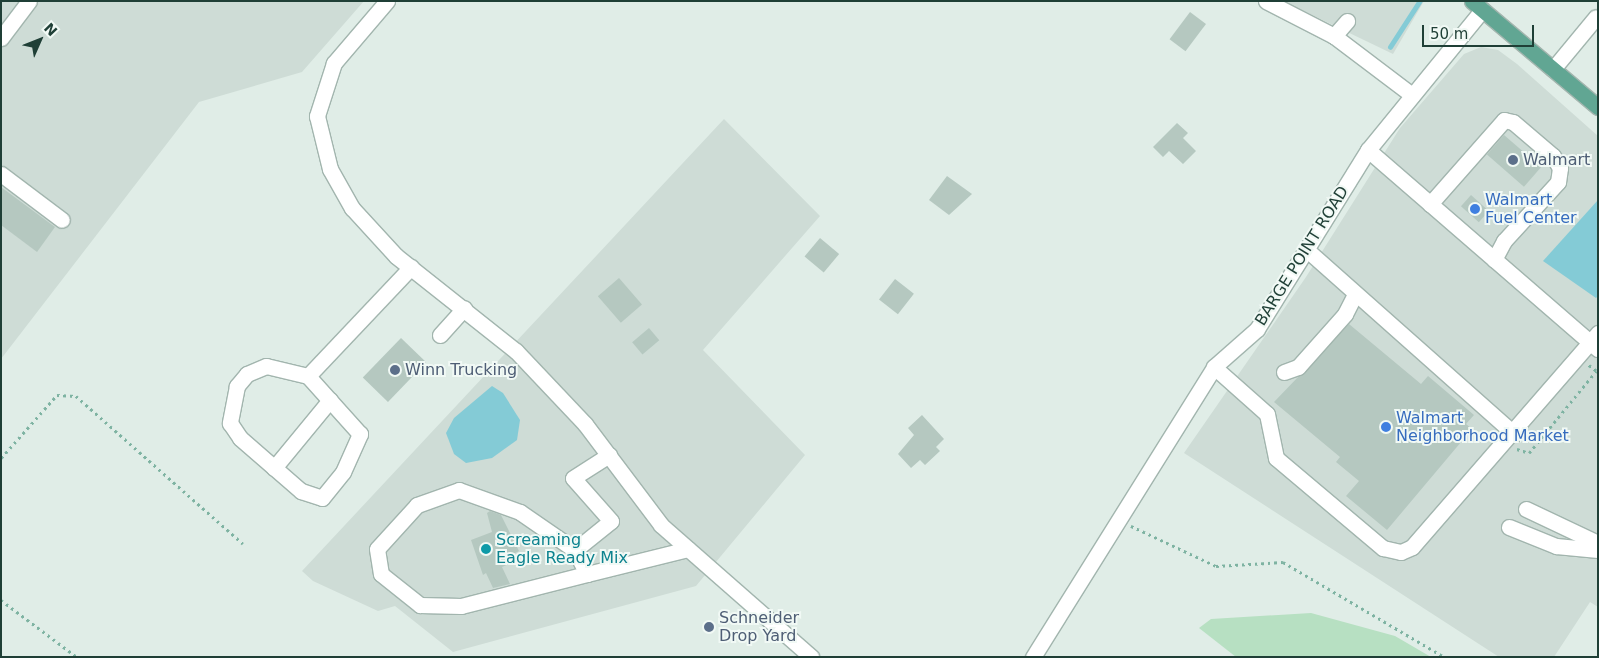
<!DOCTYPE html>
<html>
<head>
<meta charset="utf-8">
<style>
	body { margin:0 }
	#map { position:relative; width:1599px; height:658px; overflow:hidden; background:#e0ede7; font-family:"DejaVu Sans",sans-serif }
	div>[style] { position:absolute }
	.built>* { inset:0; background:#cedcd6 }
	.green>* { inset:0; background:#b7e0c2 }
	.water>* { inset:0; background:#84cbd6 }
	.stream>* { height:4.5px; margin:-2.25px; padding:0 2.25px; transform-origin:2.25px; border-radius:2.25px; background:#84cbd6 }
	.building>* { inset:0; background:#b5c8c0; transform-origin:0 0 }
	.path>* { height:2.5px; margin-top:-1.25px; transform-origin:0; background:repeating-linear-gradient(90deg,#7eb3a2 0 2.5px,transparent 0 6.5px) }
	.roads { filter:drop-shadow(1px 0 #a2b5ae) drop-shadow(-1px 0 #a2b5ae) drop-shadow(0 1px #a2b5ae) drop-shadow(0 -1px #a2b5ae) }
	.minor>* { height:15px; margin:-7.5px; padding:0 7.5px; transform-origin:7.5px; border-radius:7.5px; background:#fff }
	.major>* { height:15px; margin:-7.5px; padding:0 7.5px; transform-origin:7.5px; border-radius:7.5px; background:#61a693 }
	.dots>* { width:14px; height:14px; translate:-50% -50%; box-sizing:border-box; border:2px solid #f1f9f5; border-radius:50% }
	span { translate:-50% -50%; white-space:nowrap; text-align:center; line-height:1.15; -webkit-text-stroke:4px #f1f9f5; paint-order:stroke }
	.service-label { font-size:16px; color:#4e5e75 }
	.left { translate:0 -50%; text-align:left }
	.shop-label { font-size:16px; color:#366cbe }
	.street-label { font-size:16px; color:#1f3f36 }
	.culture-label { font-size:16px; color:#0d838f }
	.frame { position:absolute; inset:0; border:2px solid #1f3f36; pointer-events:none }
	.north { position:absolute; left:15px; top:15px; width:50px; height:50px; -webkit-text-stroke:4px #f1f9f5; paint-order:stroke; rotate:46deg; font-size:14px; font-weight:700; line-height:20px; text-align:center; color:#1f3f36 }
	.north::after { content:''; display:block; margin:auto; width:18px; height:22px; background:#1f3f36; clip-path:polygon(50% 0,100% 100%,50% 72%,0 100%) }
	.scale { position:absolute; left:1422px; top:25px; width:112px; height:22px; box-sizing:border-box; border:2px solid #1f3f36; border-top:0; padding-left:6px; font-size:15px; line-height:18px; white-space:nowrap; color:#1f3f36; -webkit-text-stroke:4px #f1f9f5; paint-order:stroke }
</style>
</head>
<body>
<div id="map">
	<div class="built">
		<i style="clip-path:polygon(1px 1px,364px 1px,302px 72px,199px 102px,1px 359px)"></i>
		<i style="clip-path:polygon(1283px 1px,1424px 1px,1393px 54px)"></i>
		<i style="clip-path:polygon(1481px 47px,1498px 50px,1517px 64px,1598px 136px,1598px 607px,1590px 602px,1554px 657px,1499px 657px,1184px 453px,1306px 277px,1400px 128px,1464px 54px)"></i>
		<i style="clip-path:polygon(724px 119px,820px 216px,703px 350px,805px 455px,696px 586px,453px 652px,395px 606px,378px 611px,313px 581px,302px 571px)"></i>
	</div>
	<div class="green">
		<i style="clip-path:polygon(1311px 613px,1395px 636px,1431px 657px,1236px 657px,1199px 628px,1211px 619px)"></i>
	</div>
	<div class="water">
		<i style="clip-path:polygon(1598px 200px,1598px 296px,1596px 298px,1543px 261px)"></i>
		<i style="clip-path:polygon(492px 386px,503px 393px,520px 420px,517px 440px,492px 458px,466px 463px,454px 454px,446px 433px,454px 418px)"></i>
	</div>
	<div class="stream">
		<i style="left:1390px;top:47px;width:54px;rotate:-57.2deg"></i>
	</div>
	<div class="building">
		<i style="left:1190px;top:12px;width:20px;height:34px;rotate:37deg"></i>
		<i style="clip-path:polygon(1177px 123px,1188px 133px,1183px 138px,1196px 151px,1183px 164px,1169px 151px,1163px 157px,1153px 147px)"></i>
		<i style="left:1504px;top:135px;width:49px;height:26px;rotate:41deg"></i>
		<i style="clip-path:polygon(947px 176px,972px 194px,949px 215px,929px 200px)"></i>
		<i style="clip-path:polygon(1px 187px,55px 227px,37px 252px,1px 225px)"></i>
		<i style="left:1471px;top:195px;width:24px;height:15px;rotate:42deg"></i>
		<i style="left:820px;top:238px;width:25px;height:24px;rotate:40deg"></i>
		<i style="left:619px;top:278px;width:35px;height:28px;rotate:49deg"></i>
		<i style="left:895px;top:279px;width:24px;height:26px;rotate:38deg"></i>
		<i style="clip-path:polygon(1349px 324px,1421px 384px,1428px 376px,1474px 415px,1466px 424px,1472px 429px,1387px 530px,1346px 496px,1359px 481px,1336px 462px,1340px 457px,1274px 402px)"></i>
		<i style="left:649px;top:328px;width:16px;height:22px;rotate:50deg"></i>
		<i style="left:401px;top:338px;width:35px;height:55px;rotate:44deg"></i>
		<i style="clip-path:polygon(922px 415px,944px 439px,936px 447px,940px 451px,925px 465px,920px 460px,911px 468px,898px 454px,914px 435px,908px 428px)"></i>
		<i style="clip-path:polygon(490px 511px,501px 515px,519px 551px,513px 554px,516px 561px,502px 567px,510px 584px,493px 588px,486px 573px,483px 575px,471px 540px,492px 532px,487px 513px)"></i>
	</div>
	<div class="path">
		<i style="left:1517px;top:449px;width:13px;rotate:18deg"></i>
		<i style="left:1529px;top:453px;width:106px;rotate:-50.7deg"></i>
		<i style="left:1596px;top:371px;width:10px;rotate:-143deg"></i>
		<i style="left:1px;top:458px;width:84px;rotate:-48.4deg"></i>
		<i style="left:57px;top:395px;width:19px;rotate:3deg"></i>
		<i style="left:76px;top:396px;width:223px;rotate:41.5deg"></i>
		<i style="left:1131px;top:526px;width:94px;rotate:25.2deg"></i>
		<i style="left:1216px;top:566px;width:67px;rotate:-3.4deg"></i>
		<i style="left:1283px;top:562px;width:187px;rotate:30.5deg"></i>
		<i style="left:1px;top:600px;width:95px;rotate:36.9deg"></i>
	</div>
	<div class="roads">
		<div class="minor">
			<i style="left:387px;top:1px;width:82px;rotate:130.5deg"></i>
			<i style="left:334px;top:63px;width:56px;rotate:107.8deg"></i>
			<i style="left:317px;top:116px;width:55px;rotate:76.2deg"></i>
			<i style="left:330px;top:169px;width:45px;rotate:60.6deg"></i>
			<i style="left:352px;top:208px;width:65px;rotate:47.5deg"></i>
			<i style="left:396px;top:256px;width:153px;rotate:38.4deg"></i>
			<i style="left:516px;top:351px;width:100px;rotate:46.6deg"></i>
			<i style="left:585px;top:424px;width:126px;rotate:53deg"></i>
			<i style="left:661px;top:525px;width:200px;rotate:41.3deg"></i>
			<i style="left:1266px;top:1px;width:76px;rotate:27.2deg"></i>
			<i style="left:1334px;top:36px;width:98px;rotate:37.1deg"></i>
			<i style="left:1334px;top:36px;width:20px;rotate:-49deg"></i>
			<i style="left:1px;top:38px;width:46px;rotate:-52.9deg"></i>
			<i style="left:1553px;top:69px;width:67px;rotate:-50.4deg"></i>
			<i style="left:1368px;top:150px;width:304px;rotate:40.9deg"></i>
			<i style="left:1px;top:174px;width:76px;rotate:37deg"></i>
			<i style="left:1430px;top:204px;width:112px;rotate:-48.6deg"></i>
			<i style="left:1504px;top:120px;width:9px;rotate:13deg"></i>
			<i style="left:1513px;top:122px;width:52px;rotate:40.4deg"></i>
			<i style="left:1553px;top:156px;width:14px;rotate:60deg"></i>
			<i style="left:1560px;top:168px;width:14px;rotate:98deg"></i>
			<i style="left:1558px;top:182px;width:80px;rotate:132.5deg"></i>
			<i style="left:1504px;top:241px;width:21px;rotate:118deg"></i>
			<i style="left:1307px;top:250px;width:277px;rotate:41.6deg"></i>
			<i style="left:440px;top:335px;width:36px;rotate:-48deg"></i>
			<i style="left:1214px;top:367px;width:71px;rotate:41.6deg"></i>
			<i style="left:1267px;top:414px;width:45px;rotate:78.4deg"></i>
			<i style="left:1276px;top:458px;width:140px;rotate:40.1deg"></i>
			<i style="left:1383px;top:548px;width:18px;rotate:13deg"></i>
			<i style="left:1401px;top:552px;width:12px;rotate:-24deg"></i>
			<i style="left:1412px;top:547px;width:284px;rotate:-49deg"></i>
			<i style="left:1284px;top:372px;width:15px;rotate:-20deg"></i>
			<i style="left:1298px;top:367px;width:71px;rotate:-48.4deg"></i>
			<i style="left:1345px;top:314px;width:22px;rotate:-63deg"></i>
			<i style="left:308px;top:376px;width:43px;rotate:-166.6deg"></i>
			<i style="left:266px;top:366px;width:21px;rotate:157deg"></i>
			<i style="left:247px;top:374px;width:16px;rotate:130deg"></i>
			<i style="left:237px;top:386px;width:38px;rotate:101deg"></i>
			<i style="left:230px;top:423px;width:18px;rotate:56deg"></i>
			<i style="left:240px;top:438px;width:81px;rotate:41deg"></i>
			<i style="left:301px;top:491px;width:22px;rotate:18deg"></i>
			<i style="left:322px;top:498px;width:33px;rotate:-51deg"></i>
			<i style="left:343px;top:472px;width:42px;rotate:-65.9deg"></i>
			<i style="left:360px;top:434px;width:78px;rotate:-131.9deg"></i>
			<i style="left:308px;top:376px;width:150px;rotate:-46.6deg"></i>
			<i style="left:274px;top:468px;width:88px;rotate:-50.5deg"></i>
			<i style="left:1526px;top:509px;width:80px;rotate:25.3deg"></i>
			<i style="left:1509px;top:527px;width:51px;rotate:22deg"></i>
			<i style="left:1556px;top:546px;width:42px;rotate:5.4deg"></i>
			<i style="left:575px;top:550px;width:46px;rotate:-38.9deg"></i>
			<i style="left:611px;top:521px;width:57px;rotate:-131.5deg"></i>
			<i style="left:573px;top:478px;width:43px;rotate:-32.6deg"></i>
			<i style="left:587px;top:574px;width:27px;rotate:-117deg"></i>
			<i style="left:575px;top:550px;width:67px;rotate:-145.4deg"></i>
			<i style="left:520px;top:512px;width:65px;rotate:-160.2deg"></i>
			<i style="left:459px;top:490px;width:45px;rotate:160.3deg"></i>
			<i style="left:417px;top:505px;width:59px;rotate:132.3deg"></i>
			<i style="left:377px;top:549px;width:25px;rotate:81deg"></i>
			<i style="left:381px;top:574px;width:50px;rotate:38.5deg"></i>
			<i style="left:420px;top:605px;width:41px;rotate:1.4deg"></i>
			<i style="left:461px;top:606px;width:130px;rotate:-14.3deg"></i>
			<i style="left:587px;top:574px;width:104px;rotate:-13.9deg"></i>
			<i style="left:1033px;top:657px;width:342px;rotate:-58deg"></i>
			<i style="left:1214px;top:367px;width:57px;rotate:-41.5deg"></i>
			<i style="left:1257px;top:329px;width:211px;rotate:-58.2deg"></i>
			<i style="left:1368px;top:150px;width:181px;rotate:-50.8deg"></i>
		</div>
		<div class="major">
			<i style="left:1472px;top:1px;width:165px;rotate:40.1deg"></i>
		</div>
	</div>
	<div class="dots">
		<i style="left:1513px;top:160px;background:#5c6f8a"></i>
		<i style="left:1475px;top:209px;background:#3f7fe0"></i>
		<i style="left:395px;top:370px;background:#5c6f8a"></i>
		<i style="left:1386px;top:427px;background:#3f7fe0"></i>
		<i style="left:486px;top:549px;background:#0f9aa8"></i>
		<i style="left:709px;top:627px;background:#5c6f8a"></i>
	</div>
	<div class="service-label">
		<span class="left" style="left:1523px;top:160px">Walmart</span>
		<span class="left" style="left:405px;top:370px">Winn Trucking</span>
		<span class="left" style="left:719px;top:627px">Schneider<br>Drop Yard</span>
	</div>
	<div class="shop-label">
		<span class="left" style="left:1485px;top:209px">Walmart<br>Fuel Center</span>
		<span class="left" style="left:1396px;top:427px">Walmart<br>Neighborhood Market</span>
	</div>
	<div class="street-label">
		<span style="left:1302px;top:256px;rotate:-58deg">BARGE POINT ROAD</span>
	</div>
	<div class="culture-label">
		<span class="left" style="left:496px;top:549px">Screaming<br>Eagle Ready Mix</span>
	</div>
	<div class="frame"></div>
	<div class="north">N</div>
	<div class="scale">50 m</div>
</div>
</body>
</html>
